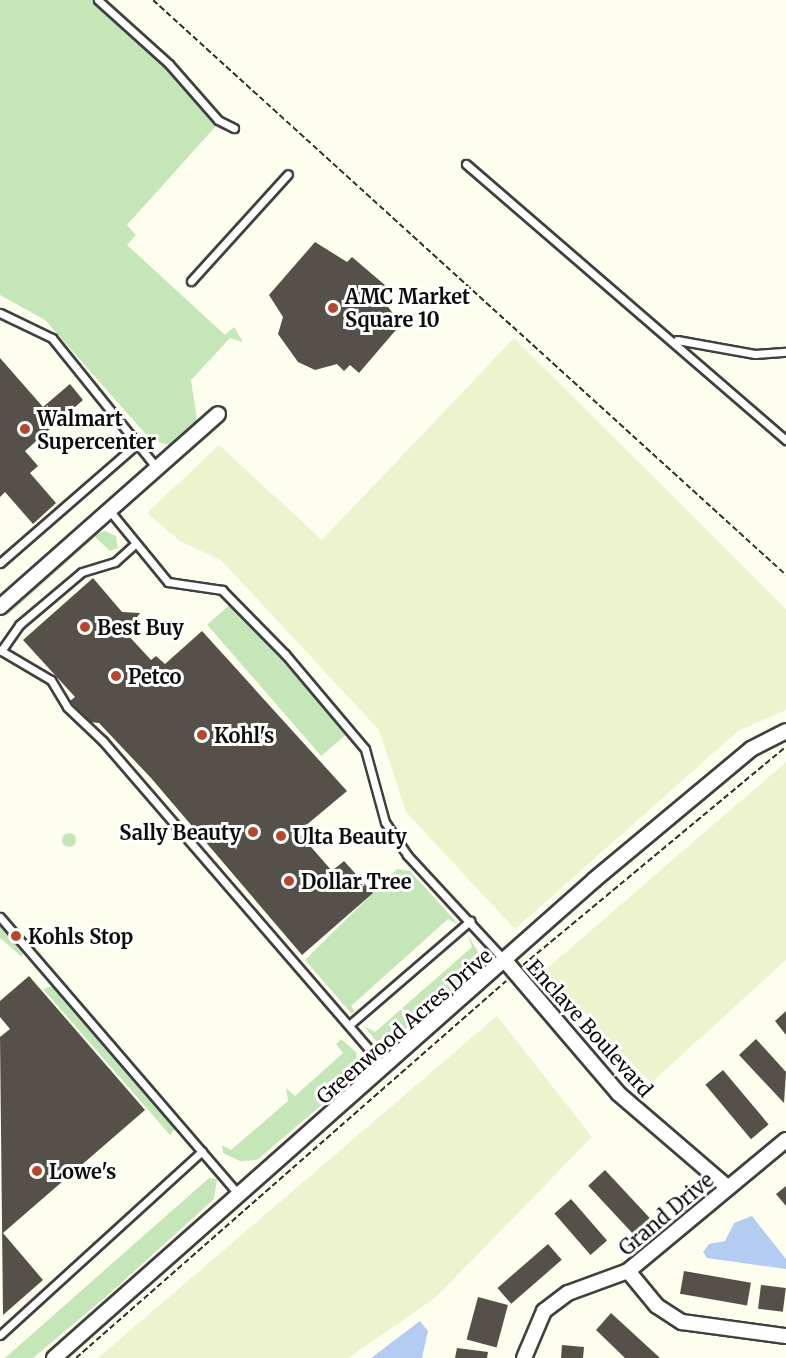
<!DOCTYPE html>
<html>
<head>
<meta charset="utf-8">
<style>
	body { margin:0 }
	#map { position:relative; width:786px; height:1358px; overflow:hidden; background:#fdfeed; font-family:Merriweather,serif }
	div>[style] { position:absolute }
	.farmland>* { inset:0; background:#edf2cf }
	.green>* { inset:0; background:#c5e6b9; transform-origin:0 0 }
	.round { border-radius:50% }
	.water>* { inset:0; background:#b5ccf2 }
	.building>* { inset:0; background:#55514a; transform-origin:0 0 }
	.path>* { height:2px; margin-top:-1px; transform-origin:0; background:repeating-linear-gradient(90deg,#2f2f2f 0 6px,transparent 0 9px) }
	.roads { filter:drop-shadow(2px 0 #404040) drop-shadow(-2px 0 #404040) drop-shadow(0 2px #404040) drop-shadow(0 -2px #404040) }
	.service>* { height:7px; margin:-3.5px; padding:0 3.5px; transform-origin:3.5px; border-radius:3.5px; background:#fff }
	.minor>* { height:14px; margin:-7px; padding:0 7px; transform-origin:7px; border-radius:7px; background:#fff }
	.dots>* { width:16px; height:16px; translate:-50% -50%; box-sizing:border-box; border:3px solid #fff; border-radius:50% }
	span { translate:-50% -50%; white-space:nowrap; text-align:center; line-height:1.15; -webkit-text-stroke:6px #fff; paint-order:stroke }
	.poi-label { font-size:20px; color:#0d0d0d; font-weight:700 }
	.left { translate:0 -50%; text-align:left }
	.right { translate:-100% -50%; text-align:right }
	.street-label { font-size:20px; color:#0d0d0d }
</style>
</head>
<body>
<div id="map">
	<div class="farmland">
		<i style="clip-path:polygon(514px 338px,786px 609px,786px 710px,738px 731px,515px 929px,406px 812px,379px 730px,222px 561px,180px 541px,147px 513px,219px 445px,322px 540px)"></i>
		<i style="clip-path:polygon(786px 762px,786px 960px,651px 1083px,544px 971px)"></i>
		<i style="clip-path:polygon(497px 1016px,592px 1137px,435px 1298px,348px 1358px,98px 1358px)"></i>
	</div>
	<div class="green">
		<i style="clip-path:polygon(0 0,93px 0,157px 56px,226px 131px,215px 127px,127px 225px,136px 235px,127px 245px,225px 335px,234px 327px,243px 342px,230px 338px,191px 380px,197px 420px,169px 445px,151px 440px,45px 320px,0 295px)"></i>
		<i style="clip-path:polygon(105px 531px,116px 536px,118px 548px,110px 551px,95px 537px,0 622px,51px 571px,95px 534px)"></i>
		<i style="left:232px;top:603px;width:174px;height:33px;rotate:49deg"></i>
		<i class="round" style="left:62px;top:833px;width:14px;height:14px"></i>
		<i style="clip-path:polygon(397px 869px,410px 871px,459px 925px,448px 919px,351px 1006px,355px 1012px,351px 1013px,305px 960px)"></i>
		<i style="clip-path:polygon(0 926px,23px 953px,22px 957px,0 938px)"></i>
		<i style="clip-path:polygon(468px 935px,481px 957px,477px 970px,394px 1043px,376px 1041px,364px 1026px,375px 1032px,472px 947px)"></i>
		<i style="clip-path:polygon(53px 986px,170px 1120px,175px 1129px,170px 1135px,43px 989px)"></i>
		<i style="clip-path:polygon(341px 1039px,356px 1052px,359px 1073px,257px 1160px,240px 1161px,223px 1153px,222px 1145px,231px 1150px,288px 1101px,286px 1088px,295px 1096px,343px 1053px,336px 1044px)"></i>
		<i style="clip-path:polygon(209px 1178px,217px 1179px,214px 1199px,109px 1294px,33px 1358px,5px 1358px)"></i>
	</div>
	<div class="water">
		<i style="clip-path:polygon(752px 1216px,786px 1259px,786px 1269px,707px 1258px,703px 1252px,709px 1244px,725px 1241px,734px 1223px)"></i>
		<i style="clip-path:polygon(420px 1321px,428px 1331px,422px 1358px,371px 1358px)"></i>
	</div>
	<div class="building">
		<i style="clip-path:polygon(315px 242px,347px 262px,352px 257px,386px 286px,379px 295px,401px 324px,359px 373px,350px 365px,344px 371px,337px 364px,315px 370px,298px 362px,278px 334px,283px 317px,269px 295px)"></i>
		<i style="clip-path:polygon(0 358px,43px 407px,70px 384px,83px 400px,25px 451px,38px 466px,30px 473px,56px 503px,33px 524px,5px 492px,0 497px)"></i>
		<i style="clip-path:polygon(93px 578px,122px 612px,140px 613px,126px 633px,151px 660px,156px 656px,165px 664px,202px 631px,347px 791px,298px 832px,332px 871px,344px 861px,373px 893px,302px 955px,151px 778px,99px 723px,90px 722px,70px 701px,75px 697px,23px 640px)"></i>
		<i style="clip-path:polygon(29px 976px,145px 1110px,3px 1233px,43px 1280px,3px 1315px,0 1037px,10px 1029px,0 1017px,0 1001px)"></i>
		<i style="clip-path:polygon(786px 1011px,786px 1035px,775px 1021px)"></i>
		<i style="clip-path:polygon(756px 1039px,786px 1072px,784px 1103px,739px 1055px)"></i>
		<i style="left:723px;top:1070px;width:71px;height:23px;rotate:50deg"></i>
		<i style="left:605px;top:1170px;width:66px;height:23px;rotate:47deg"></i>
		<i style="clip-path:polygon(786px 1186px,786px 1206px,776px 1194px)"></i>
		<i style="left:571px;top:1199px;width:55px;height:22px;rotate:49deg"></i>
		<i style="left:548px;top:1244px;width:21px;height:67px;rotate:49deg"></i>
		<i style="left:684px;top:1271px;width:68px;height:23px;rotate:10deg"></i>
		<i style="left:761px;top:1285px;width:25px;height:24px;rotate:7deg"></i>
		<i style="left:478px;top:1297px;width:31px;height:44px;rotate:15deg"></i>
		<i style="clip-path:polygon(611px 1313px,660px 1358px,625px 1358px,596px 1330px)"></i>
		<i style="clip-path:polygon(562px 1345px,584px 1347px,583px 1358px,561px 1358px)"></i>
		<i style="clip-path:polygon(457px 1348px,488px 1352px,487px 1358px,455px 1358px)"></i>
	</div>
	<div class="path">
		<i style="left:153px;top:0;width:855px;rotate:42.25deg"></i>
		<i style="left:523px;top:965px;width:339px;rotate:-39.7deg"></i>
		<i style="left:76px;top:1358px;width:572px;rotate:-41.24deg"></i>
	</div>
	<div class="roads">
		<div class="service">
			<i style="left:98px;top:0;width:96px;rotate:42deg"></i>
			<i style="left:169px;top:64px;width:74px;rotate:48.8deg"></i>
			<i style="left:218px;top:120px;width:18px;rotate:27deg"></i>
			<i style="left:466px;top:164px;width:423px;rotate:40.8deg"></i>
			<i style="left:191px;top:281px;width:144px;rotate:-47.8deg"></i>
			<i style="left:0;top:313px;width:58px;rotate:25.7deg"></i>
			<i style="left:52px;top:338px;width:167px;rotate:51.1deg"></i>
			<i style="left:677px;top:340px;width:79px;rotate:10.2deg"></i>
			<i style="left:755px;top:354px;width:31px;rotate:-4deg"></i>
			<i style="left:109px;top:510px;width:93px;rotate:50.7deg"></i>
			<i style="left:168px;top:582px;width:55px;rotate:8.4deg"></i>
			<i style="left:222px;top:590px;width:90px;rotate:45.5deg"></i>
			<i style="left:285px;top:654px;width:124px;rotate:49.9deg"></i>
			<i style="left:365px;top:749px;width:76px;rotate:74.7deg"></i>
			<i style="left:385px;top:822px;width:40px;rotate:56deg"></i>
			<i style="left:407px;top:855px;width:144px;rotate:47.2deg"></i>
			<i style="left:0;top:563px;width:181px;rotate:-41deg"></i>
			<i style="left:0;top:650px;width:59px;rotate:30.5deg"></i>
			<i style="left:51px;top:680px;width:31px;rotate:59deg"></i>
			<i style="left:67px;top:707px;width:50px;rotate:43.4deg"></i>
			<i style="left:103px;top:741px;width:430px;rotate:49.2deg"></i>
			<i style="left:1px;top:651px;width:32px;rotate:-55deg"></i>
			<i style="left:19px;top:625px;width:82px;rotate:-40.1deg"></i>
			<i style="left:82px;top:572px;width:34px;rotate:-17deg"></i>
			<i style="left:115px;top:562px;width:25px;rotate:-42deg"></i>
			<i style="left:0;top:917px;width:367px;rotate:49.3deg"></i>
			<i style="left:349px;top:1025px;width:160px;rotate:-40.7deg"></i>
			<i style="left:0;top:1335px;width:273px;rotate:-42.3deg"></i>
		</div>
		<div class="minor">
			<i style="left:0;top:607px;width:291px;rotate:-41.5deg"></i>
			<i style="left:507px;top:963px;width:172px;rotate:49.5deg"></i>
			<i style="left:619px;top:1094px;width:143px;rotate:40.7deg"></i>
			<i style="left:628px;top:1271px;width:45px;rotate:50.4deg"></i>
			<i style="left:657px;top:1306px;width:30px;rotate:33deg"></i>
			<i style="left:682px;top:1322px;width:105px;rotate:7.7deg"></i>
			<i style="left:54px;top:1358px;width:721px;rotate:-41.51deg"></i>
			<i style="left:594px;top:880px;width:204px;rotate:-39.8deg"></i>
			<i style="left:751px;top:749px;width:39px;rotate:-27deg"></i>
			<i style="left:524px;top:1358px;width:51px;rotate:-66.9deg"></i>
			<i style="left:544px;top:1311px;width:30px;rotate:-37deg"></i>
			<i style="left:568px;top:1293px;width:64px;rotate:-20.1deg"></i>
			<i style="left:628px;top:1271px;width:205px;rotate:-39.7deg"></i>
		</div>
	</div>
	<div class="dots">
		<i style="left:333px;top:308px;background:#b5482c"></i>
		<i style="left:25px;top:429px;background:#b5482c"></i>
		<i style="left:85px;top:627px;background:#b5482c"></i>
		<i style="left:116px;top:676px;background:#b5482c"></i>
		<i style="left:202px;top:735px;background:#b5482c"></i>
		<i style="left:253px;top:832px;background:#b5482c"></i>
		<i style="left:281px;top:836px;background:#b5482c"></i>
		<i style="left:289px;top:881px;background:#b5482c"></i>
		<i style="left:16px;top:936px;background:#b5482c"></i>
		<i style="left:37px;top:1171px;background:#b5482c"></i>
	</div>
	<div class="poi-label">
		<span class="left" style="left:345px;top:308px">AMC Market<br>Square 10</span>
		<span class="left" style="left:37px;top:430px">Walmart<br>Supercenter</span>
		<span class="left" style="left:97px;top:627px">Best Buy</span>
		<span class="left" style="left:128px;top:676px">Petco</span>
		<span class="left" style="left:214px;top:735px">Kohl's</span>
		<span class="right" style="left:241px;top:832px">Sally Beauty</span>
		<span class="left" style="left:293px;top:836px">Ulta Beauty</span>
		<span class="left" style="left:301px;top:881px">Dollar Tree</span>
		<span class="left" style="left:28px;top:936px">Kohls Stop</span>
		<span class="left" style="left:49px;top:1171px">Lowe's</span>
	</div>
	<div class="street-label">
		<span style="left:404px;top:1026px;rotate:-41deg">Greenwood Acres Drive</span>
		<span style="left:590px;top:1028px;rotate:48deg">Enclave Boulevard</span>
		<span style="left:666px;top:1214px;rotate:-40deg">Grand Drive</span>
	</div>
</div>
</body>
</html>
